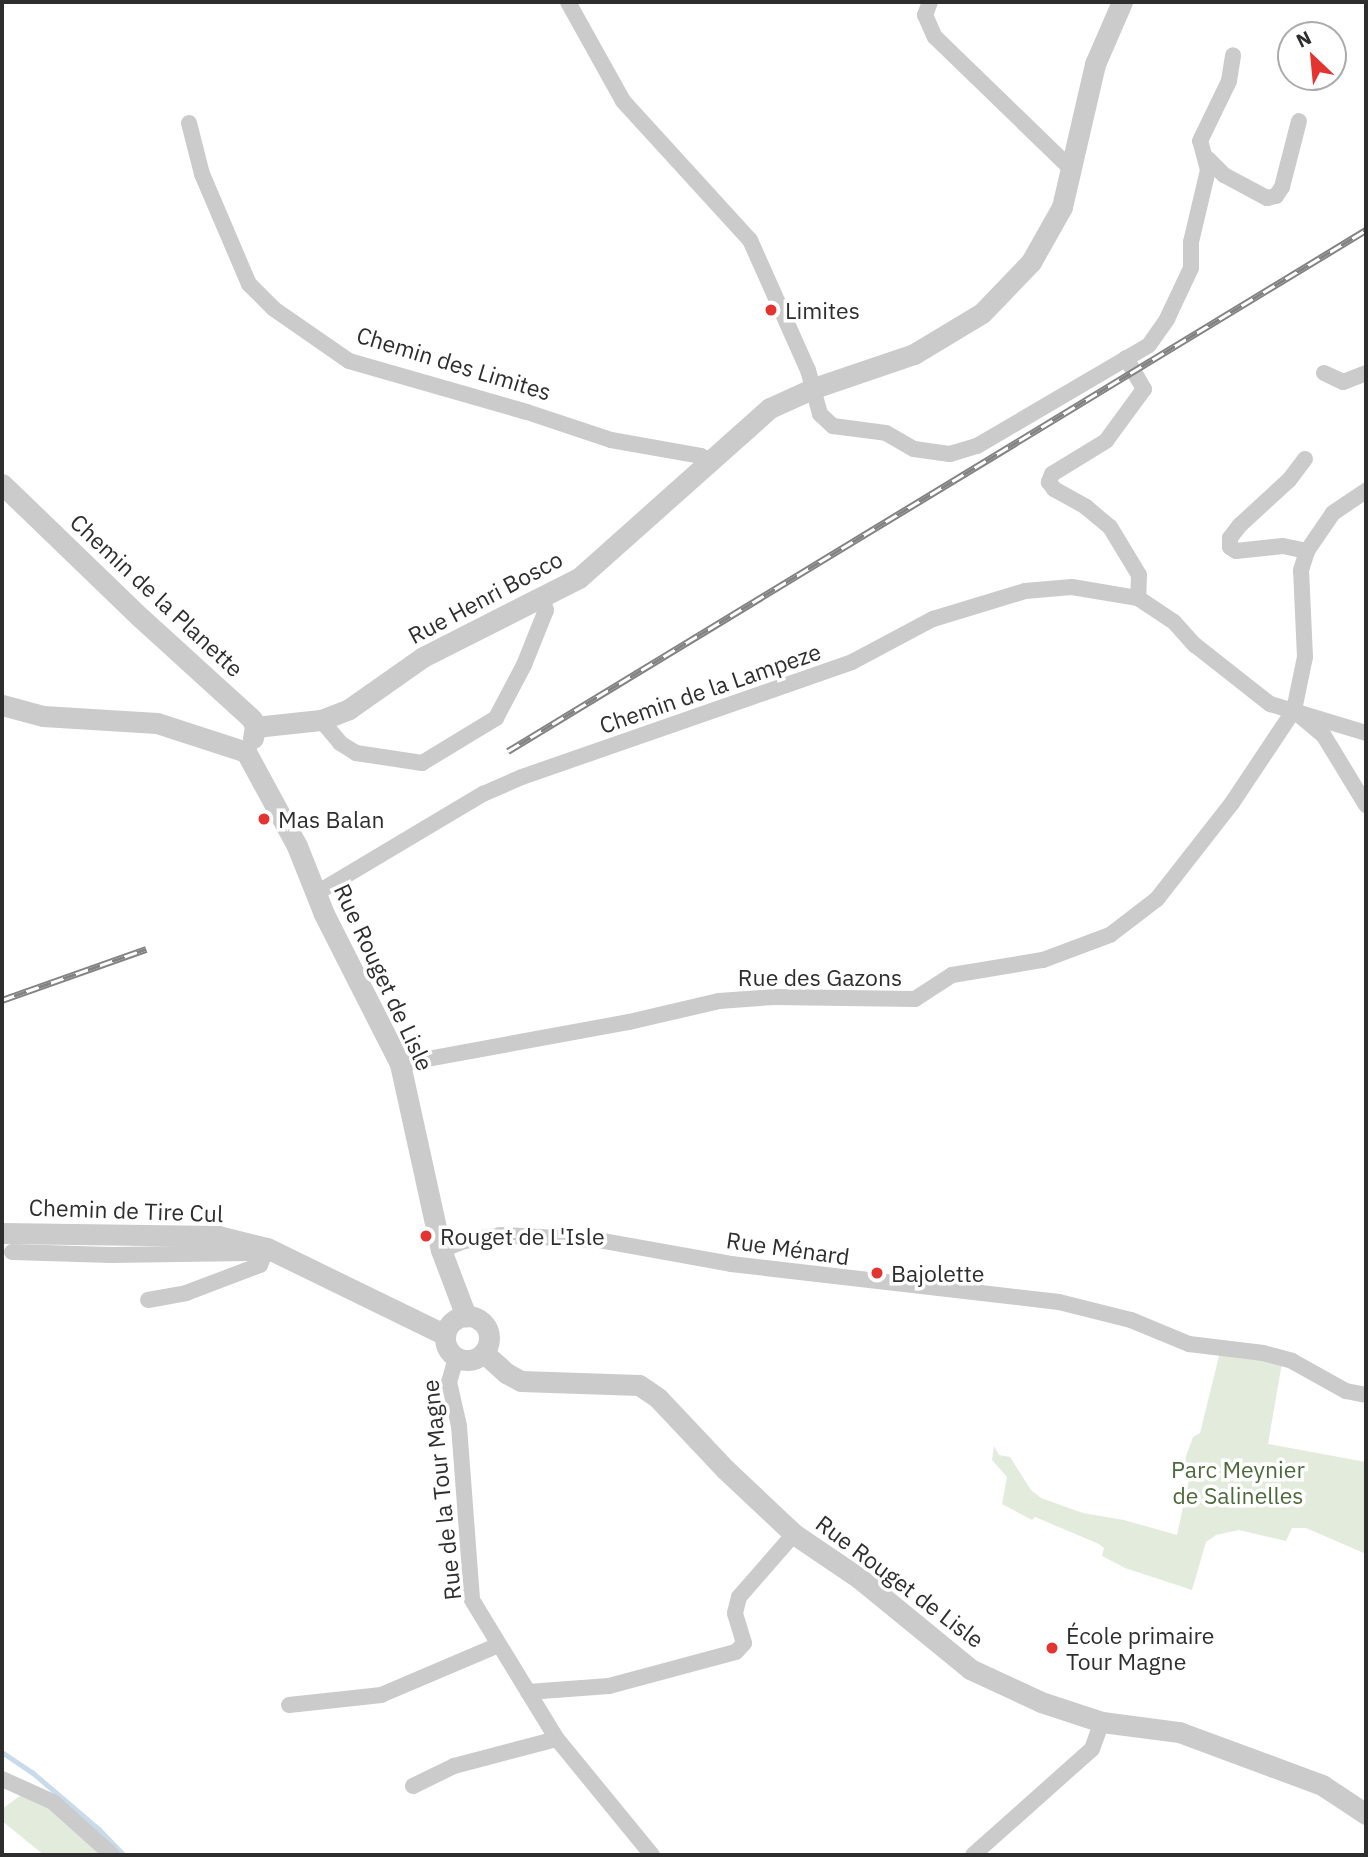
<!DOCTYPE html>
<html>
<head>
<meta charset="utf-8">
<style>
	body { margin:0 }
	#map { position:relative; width:1368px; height:1857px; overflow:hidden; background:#fff; font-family:"IBM Plex Sans",sans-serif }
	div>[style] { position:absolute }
	.green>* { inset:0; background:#e3ecdc }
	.stream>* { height:4.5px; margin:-2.25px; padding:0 2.25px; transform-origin:2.25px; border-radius:2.25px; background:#c8dbeb }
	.minor>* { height:16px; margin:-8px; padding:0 8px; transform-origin:8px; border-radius:8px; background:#cbcbcb }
	.tertiary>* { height:21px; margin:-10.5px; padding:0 10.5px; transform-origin:10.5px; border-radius:10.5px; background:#cbcbcb }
	.tertiary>.ring { margin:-10.5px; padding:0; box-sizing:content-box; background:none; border:21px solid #cbcbcb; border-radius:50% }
	.rail>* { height:7px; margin-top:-3.5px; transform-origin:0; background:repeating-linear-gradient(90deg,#fff 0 13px,#838383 0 26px); box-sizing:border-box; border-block:2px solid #838383 }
	.dots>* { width:19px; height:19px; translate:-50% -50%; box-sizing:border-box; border:4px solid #fff; border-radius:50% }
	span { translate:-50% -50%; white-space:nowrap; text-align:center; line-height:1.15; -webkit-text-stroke:7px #fff; paint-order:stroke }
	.poi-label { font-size:23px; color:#2e2e2e }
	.left { translate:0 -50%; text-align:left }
	.street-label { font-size:23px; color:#2e2e2e }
	.park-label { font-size:23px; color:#4d6a3c }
	.frame { position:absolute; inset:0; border:4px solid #2e2e2e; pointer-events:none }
	.north { position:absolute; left:1277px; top:21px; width:70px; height:70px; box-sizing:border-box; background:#fff; border:2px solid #ababab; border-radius:50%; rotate:334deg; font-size:19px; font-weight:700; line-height:28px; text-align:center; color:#2e2e2e }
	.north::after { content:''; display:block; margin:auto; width:24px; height:32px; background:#e33432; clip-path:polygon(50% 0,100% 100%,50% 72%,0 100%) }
</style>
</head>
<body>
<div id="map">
	<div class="green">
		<i style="clip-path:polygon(1220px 1352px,1282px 1363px,1268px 1444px,1366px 1462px,1366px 1554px,1306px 1528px,1292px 1528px,1286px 1541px,1239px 1530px,1216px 1535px,1206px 1542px,1192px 1590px,1125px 1568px,1102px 1556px,1104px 1548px,1099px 1544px,1035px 1517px,1032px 1520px,1002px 1504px,1007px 1477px,992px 1460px,994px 1446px,999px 1455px,1010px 1457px,1031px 1490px,1041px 1498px,1083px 1513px,1124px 1520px,1177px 1535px,1190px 1475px,1185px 1464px,1186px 1456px,1193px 1437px,1200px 1433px)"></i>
		<i style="clip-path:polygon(25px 1792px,77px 1827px,102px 1855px,44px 1855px,2px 1821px,2px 1809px)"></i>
	</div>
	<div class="stream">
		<i style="left:2px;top:1752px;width:36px;rotate:34deg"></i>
		<i style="left:32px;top:1772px;width:88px;rotate:40.4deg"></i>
		<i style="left:99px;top:1829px;width:36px;rotate:46deg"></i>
	</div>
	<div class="minor">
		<i style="left:568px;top:2px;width:113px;rotate:60.9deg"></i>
		<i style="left:623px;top:101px;width:188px;rotate:47.6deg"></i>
		<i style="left:750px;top:240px;width:142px;rotate:66deg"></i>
		<i style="left:808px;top:370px;width:46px;rotate:74.7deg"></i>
		<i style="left:820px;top:414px;width:18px;rotate:43deg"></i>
		<i style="left:833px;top:426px;width:53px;rotate:7.5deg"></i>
		<i style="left:886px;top:433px;width:32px;rotate:30deg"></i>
		<i style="left:914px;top:449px;width:36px;rotate:8deg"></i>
		<i style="left:950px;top:454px;width:28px;rotate:-17deg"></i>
		<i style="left:977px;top:446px;width:199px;rotate:-30.4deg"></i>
		<i style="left:1149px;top:345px;width:32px;rotate:-55deg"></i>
		<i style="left:1167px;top:319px;width:56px;rotate:-64.8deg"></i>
		<i style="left:1191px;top:268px;width:26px;rotate:-90deg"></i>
		<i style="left:1191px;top:242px;width:74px;rotate:-76.7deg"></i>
		<i style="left:1208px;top:170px;width:30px;rotate:-105deg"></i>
		<i style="left:1200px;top:141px;width:67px;rotate:-64.2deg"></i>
		<i style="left:1229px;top:81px;width:26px;rotate:-81deg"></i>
		<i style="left:930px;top:2px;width:14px;rotate:111deg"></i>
		<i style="left:925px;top:15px;width:24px;rotate:66deg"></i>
		<i style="left:935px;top:37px;width:190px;rotate:44.1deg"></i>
		<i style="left:189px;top:123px;width:53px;rotate:75.7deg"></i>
		<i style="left:202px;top:174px;width:120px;rotate:66.9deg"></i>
		<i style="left:249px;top:284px;width:35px;rotate:45deg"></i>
		<i style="left:274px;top:309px;width:91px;rotate:34.7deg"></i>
		<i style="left:349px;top:361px;width:185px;rotate:16deg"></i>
		<i style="left:527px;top:412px;width:89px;rotate:18.4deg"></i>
		<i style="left:611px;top:440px;width:91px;rotate:10.1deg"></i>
		<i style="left:701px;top:456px;width:9px;rotate:32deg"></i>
		<i style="left:1208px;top:159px;width:23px;rotate:45deg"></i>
		<i style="left:1224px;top:175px;width:49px;rotate:28.1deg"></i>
		<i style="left:1267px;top:198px;width:9px;rotate:-13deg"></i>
		<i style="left:1276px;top:196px;width:11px;rotate:-56deg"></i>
		<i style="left:1282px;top:187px;width:68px;rotate:-75.6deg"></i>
		<i style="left:1126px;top:358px;width:36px;rotate:60deg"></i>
		<i style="left:1144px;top:389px;width:64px;rotate:126.2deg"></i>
		<i style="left:1106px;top:441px;width:63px;rotate:148.6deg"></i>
		<i style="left:1052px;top:474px;width:9px;rotate:111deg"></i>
		<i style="left:1049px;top:482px;width:9px;rotate:54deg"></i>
		<i style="left:1054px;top:489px;width:37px;rotate:29deg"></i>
		<i style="left:1086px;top:507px;width:31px;rotate:40deg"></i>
		<i style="left:1110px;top:527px;width:56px;rotate:58.9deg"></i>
		<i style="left:1139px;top:575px;width:23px;rotate:92deg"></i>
		<i style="left:1138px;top:598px;width:43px;rotate:33.7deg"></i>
		<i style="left:1174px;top:622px;width:31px;rotate:48deg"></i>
		<i style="left:1195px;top:645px;width:95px;rotate:38.2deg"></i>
		<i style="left:1270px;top:704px;width:100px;rotate:16.8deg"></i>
		<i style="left:1324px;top:373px;width:21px;rotate:25deg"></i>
		<i style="left:1343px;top:382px;width:25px;rotate:-21deg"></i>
		<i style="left:1305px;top:459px;width:26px;rotate:127deg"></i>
		<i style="left:1289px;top:480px;width:67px;rotate:137.4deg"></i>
		<i style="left:1240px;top:525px;width:16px;rotate:128deg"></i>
		<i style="left:1230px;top:538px;width:9px;rotate:90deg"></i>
		<i style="left:1230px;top:547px;width:7px;rotate:34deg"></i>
		<i style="left:1236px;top:551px;width:47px;rotate:-6.1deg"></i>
		<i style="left:1283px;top:546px;width:25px;rotate:12deg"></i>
		<i style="left:1298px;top:714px;width:34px;rotate:40deg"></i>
		<i style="left:1324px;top:736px;width:81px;rotate:58.7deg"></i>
		<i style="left:321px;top:720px;width:30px;rotate:50deg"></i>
		<i style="left:340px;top:743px;width:19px;rotate:32deg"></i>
		<i style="left:356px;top:753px;width:67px;rotate:8.6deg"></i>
		<i style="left:422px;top:763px;width:87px;rotate:-31.3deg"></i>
		<i style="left:496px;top:718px;width:60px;rotate:-62.2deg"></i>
		<i style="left:524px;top:665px;width:59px;rotate:-68.2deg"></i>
		<i style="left:546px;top:610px;width:12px;rotate:-110deg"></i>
		<i style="left:315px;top:894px;width:196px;rotate:-30.8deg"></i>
		<i style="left:483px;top:794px;width:43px;rotate:-23.6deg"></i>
		<i style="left:522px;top:777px;width:349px;rotate:-19.2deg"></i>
		<i style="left:852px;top:662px;width:92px;rotate:-28deg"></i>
		<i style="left:933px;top:619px;width:96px;rotate:-16.9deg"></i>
		<i style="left:1025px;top:591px;width:47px;rotate:-4.9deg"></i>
		<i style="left:1072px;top:587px;width:67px;rotate:9.5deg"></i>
		<i style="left:400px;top:1064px;width:233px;rotate:-10.4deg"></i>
		<i style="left:629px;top:1022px;width:92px;rotate:-13.1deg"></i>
		<i style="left:719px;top:1001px;width:55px;rotate:-4.2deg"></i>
		<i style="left:774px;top:997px;width:141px;rotate:0.8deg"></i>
		<i style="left:915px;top:999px;width:44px;rotate:-33deg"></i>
		<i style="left:952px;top:975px;width:92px;rotate:-9.4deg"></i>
		<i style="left:1043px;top:960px;width:72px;rotate:-20.5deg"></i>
		<i style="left:1110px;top:935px;width:59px;rotate:-37.5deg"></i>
		<i style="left:1157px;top:899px;width:122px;rotate:-52deg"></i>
		<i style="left:1232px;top:803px;width:112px;rotate:-56.3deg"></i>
		<i style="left:1294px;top:710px;width:54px;rotate:-78.3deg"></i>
		<i style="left:1305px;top:657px;width:87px;rotate:-92.6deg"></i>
		<i style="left:1301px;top:570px;width:20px;rotate:-72deg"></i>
		<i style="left:1307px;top:551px;width:46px;rotate:-55.6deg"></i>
		<i style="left:1333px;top:513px;width:40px;rotate:-34deg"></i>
		<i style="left:441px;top:1250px;width:25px;rotate:-21deg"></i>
		<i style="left:464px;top:1241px;width:37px;rotate:-9deg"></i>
		<i style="left:501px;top:1235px;width:97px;rotate:3deg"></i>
		<i style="left:598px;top:1240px;width:135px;rotate:10.2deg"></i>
		<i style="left:731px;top:1264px;width:330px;rotate:6.6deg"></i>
		<i style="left:1059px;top:1302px;width:74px;rotate:14deg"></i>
		<i style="left:1131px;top:1320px;width:63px;rotate:22.5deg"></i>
		<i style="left:1189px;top:1344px;width:75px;rotate:6.9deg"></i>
		<i style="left:1263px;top:1353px;width:30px;rotate:15deg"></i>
		<i style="left:1292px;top:1361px;width:62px;rotate:29.1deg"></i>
		<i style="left:1346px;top:1391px;width:20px;rotate:11deg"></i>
		<i style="left:12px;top:1252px;width:99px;rotate:1.7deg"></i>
		<i style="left:111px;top:1255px;width:138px;rotate:-0.8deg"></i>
		<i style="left:249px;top:1253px;width:17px;rotate:-17deg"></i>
		<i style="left:148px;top:1300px;width:39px;rotate:-10deg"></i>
		<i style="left:186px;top:1293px;width:79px;rotate:-20.7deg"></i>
		<i style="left:260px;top:1265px;width:18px;rotate:-68deg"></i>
		<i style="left:456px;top:1358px;width:25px;rotate:106deg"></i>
		<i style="left:449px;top:1382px;width:45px;rotate:77.2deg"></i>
		<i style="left:459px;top:1426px;width:174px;rotate:85.7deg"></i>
		<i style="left:472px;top:1600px;width:163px;rotate:58.6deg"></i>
		<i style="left:557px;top:1739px;width:150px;rotate:50.7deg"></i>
		<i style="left:528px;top:1692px;width:81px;rotate:-4.2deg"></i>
		<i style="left:609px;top:1686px;width:131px;rotate:-15deg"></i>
		<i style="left:736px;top:1652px;width:12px;rotate:-48deg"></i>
		<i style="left:744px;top:1643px;width:31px;rotate:-107deg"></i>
		<i style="left:735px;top:1613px;width:16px;rotate:-76deg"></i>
		<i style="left:739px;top:1597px;width:84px;rotate:-48.9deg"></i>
		<i style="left:289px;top:1705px;width:93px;rotate:-6.2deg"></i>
		<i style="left:381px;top:1695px;width:128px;rotate:-23deg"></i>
		<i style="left:2px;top:1779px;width:56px;rotate:24.3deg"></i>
		<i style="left:53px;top:1802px;width:79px;rotate:41.9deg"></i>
		<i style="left:413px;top:1786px;width:46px;rotate:-26deg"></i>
		<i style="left:454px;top:1766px;width:106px;rotate:-14.7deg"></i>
		<i style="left:973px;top:1855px;width:159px;rotate:-41.7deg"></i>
		<i style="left:1092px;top:1749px;width:29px;rotate:-70deg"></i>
	</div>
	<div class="tertiary">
		<i style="left:2px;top:484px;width:193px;rotate:44deg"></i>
		<i style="left:141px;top:618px;width:150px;rotate:42.3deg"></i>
		<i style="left:252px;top:719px;width:9px;rotate:69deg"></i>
		<i style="left:255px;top:727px;width:11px;rotate:100deg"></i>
		<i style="left:2px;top:705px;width:42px;rotate:15deg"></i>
		<i style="left:43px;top:716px;width:114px;rotate:3.5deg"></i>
		<i style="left:157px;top:723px;width:94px;rotate:18deg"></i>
		<i style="left:255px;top:727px;width:66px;rotate:-6.1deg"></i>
		<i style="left:321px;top:720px;width:30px;rotate:-21deg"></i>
		<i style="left:349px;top:709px;width:90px;rotate:-35.1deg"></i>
		<i style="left:423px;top:657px;width:175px;rotate:-26.9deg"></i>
		<i style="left:579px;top:578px;width:256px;rotate:-41.7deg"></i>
		<i style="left:770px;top:408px;width:48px;rotate:-24.4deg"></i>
		<i style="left:814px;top:388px;width:106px;rotate:-18.8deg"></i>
		<i style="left:914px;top:354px;width:79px;rotate:-31.1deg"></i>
		<i style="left:982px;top:313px;width:71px;rotate:-46.1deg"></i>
		<i style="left:1031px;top:262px;width:63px;rotate:-60.6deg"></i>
		<i style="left:1062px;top:207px;width:147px;rotate:-77deg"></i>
		<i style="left:1095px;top:64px;width:68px;rotate:-66.5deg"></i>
		<i style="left:246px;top:752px;width:107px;rotate:61.5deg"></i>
		<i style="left:297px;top:846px;width:73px;rotate:68.3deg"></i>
		<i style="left:324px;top:914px;width:168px;rotate:63.1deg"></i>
		<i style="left:400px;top:1064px;width:190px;rotate:77.6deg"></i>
		<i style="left:441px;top:1250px;width:71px;rotate:69.3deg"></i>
		<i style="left:2px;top:1233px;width:216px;rotate:0.8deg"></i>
		<i style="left:218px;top:1236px;width:50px;rotate:13.8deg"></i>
		<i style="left:267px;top:1248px;width:198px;rotate:26deg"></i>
		<i class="ring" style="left:445px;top:1316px;width:23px;height:23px"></i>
		<i style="left:484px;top:1353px;width:30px;rotate:42deg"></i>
		<i style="left:506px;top:1373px;width:17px;rotate:28deg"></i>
		<i style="left:521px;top:1381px;width:118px;rotate:1.9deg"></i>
		<i style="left:639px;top:1385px;width:23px;rotate:34deg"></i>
		<i style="left:658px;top:1398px;width:98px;rotate:46.7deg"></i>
		<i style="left:725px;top:1469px;width:95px;rotate:43.3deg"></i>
		<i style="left:794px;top:1534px;width:78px;rotate:34.1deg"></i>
		<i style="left:859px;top:1578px;width:144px;rotate:39.3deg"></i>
		<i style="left:970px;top:1669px;width:78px;rotate:24.9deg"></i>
		<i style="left:1041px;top:1702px;width:64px;rotate:18.2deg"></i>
		<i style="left:1102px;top:1722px;width:78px;rotate:7.4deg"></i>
		<i style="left:1179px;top:1732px;width:153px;rotate:20.3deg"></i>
		<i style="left:1322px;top:1785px;width:53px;rotate:33.4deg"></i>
	</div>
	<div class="rail">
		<i style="left:508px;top:751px;width:1004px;rotate:-31.27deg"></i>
		<i style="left:2px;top:1000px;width:153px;rotate:-19.5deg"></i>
	</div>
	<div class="dots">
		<i style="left:771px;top:310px;background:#e33432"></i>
		<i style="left:264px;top:819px;background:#e33432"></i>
		<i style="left:426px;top:1236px;background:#e33432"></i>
		<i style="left:877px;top:1273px;background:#e33432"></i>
		<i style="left:1052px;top:1648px;background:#e33432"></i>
	</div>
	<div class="poi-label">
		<span class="left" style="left:785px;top:310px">Limites</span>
		<span class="left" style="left:278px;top:819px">Mas Balan</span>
		<span class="left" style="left:440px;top:1236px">Rouget de L'Isle</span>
		<span class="left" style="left:891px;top:1273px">Bajolette</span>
		<span class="left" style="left:1066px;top:1648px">École primaire<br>Tour Magne</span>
	</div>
	<div class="street-label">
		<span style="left:454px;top:363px;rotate:17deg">Chemin des Limites</span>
		<span style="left:157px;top:595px;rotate:43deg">Chemin de la Planette</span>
		<span style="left:485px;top:597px;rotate:-28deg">Rue Henri Bosco</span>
		<span style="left:710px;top:688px;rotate:-19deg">Chemin de la Lampeze</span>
		<span style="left:384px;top:977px;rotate:65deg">Rue Rouget de Lisle</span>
		<span style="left:820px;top:977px">Rue des Gazons</span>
		<span style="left:126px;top:1210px;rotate:2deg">Chemin de Tire Cul</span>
		<span style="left:788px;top:1248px;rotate:8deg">Rue Ménard</span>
		<span style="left:441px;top:1490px;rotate:-96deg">Rue de la Tour Magne</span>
		<span style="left:900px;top:1581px;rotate:37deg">Rue Rouget de Lisle</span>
	</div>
	<div class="park-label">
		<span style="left:1238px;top:1482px">Parc Meynier<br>de Salinelles</span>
	</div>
	<div class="frame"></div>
	<div class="north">N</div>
</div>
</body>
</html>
